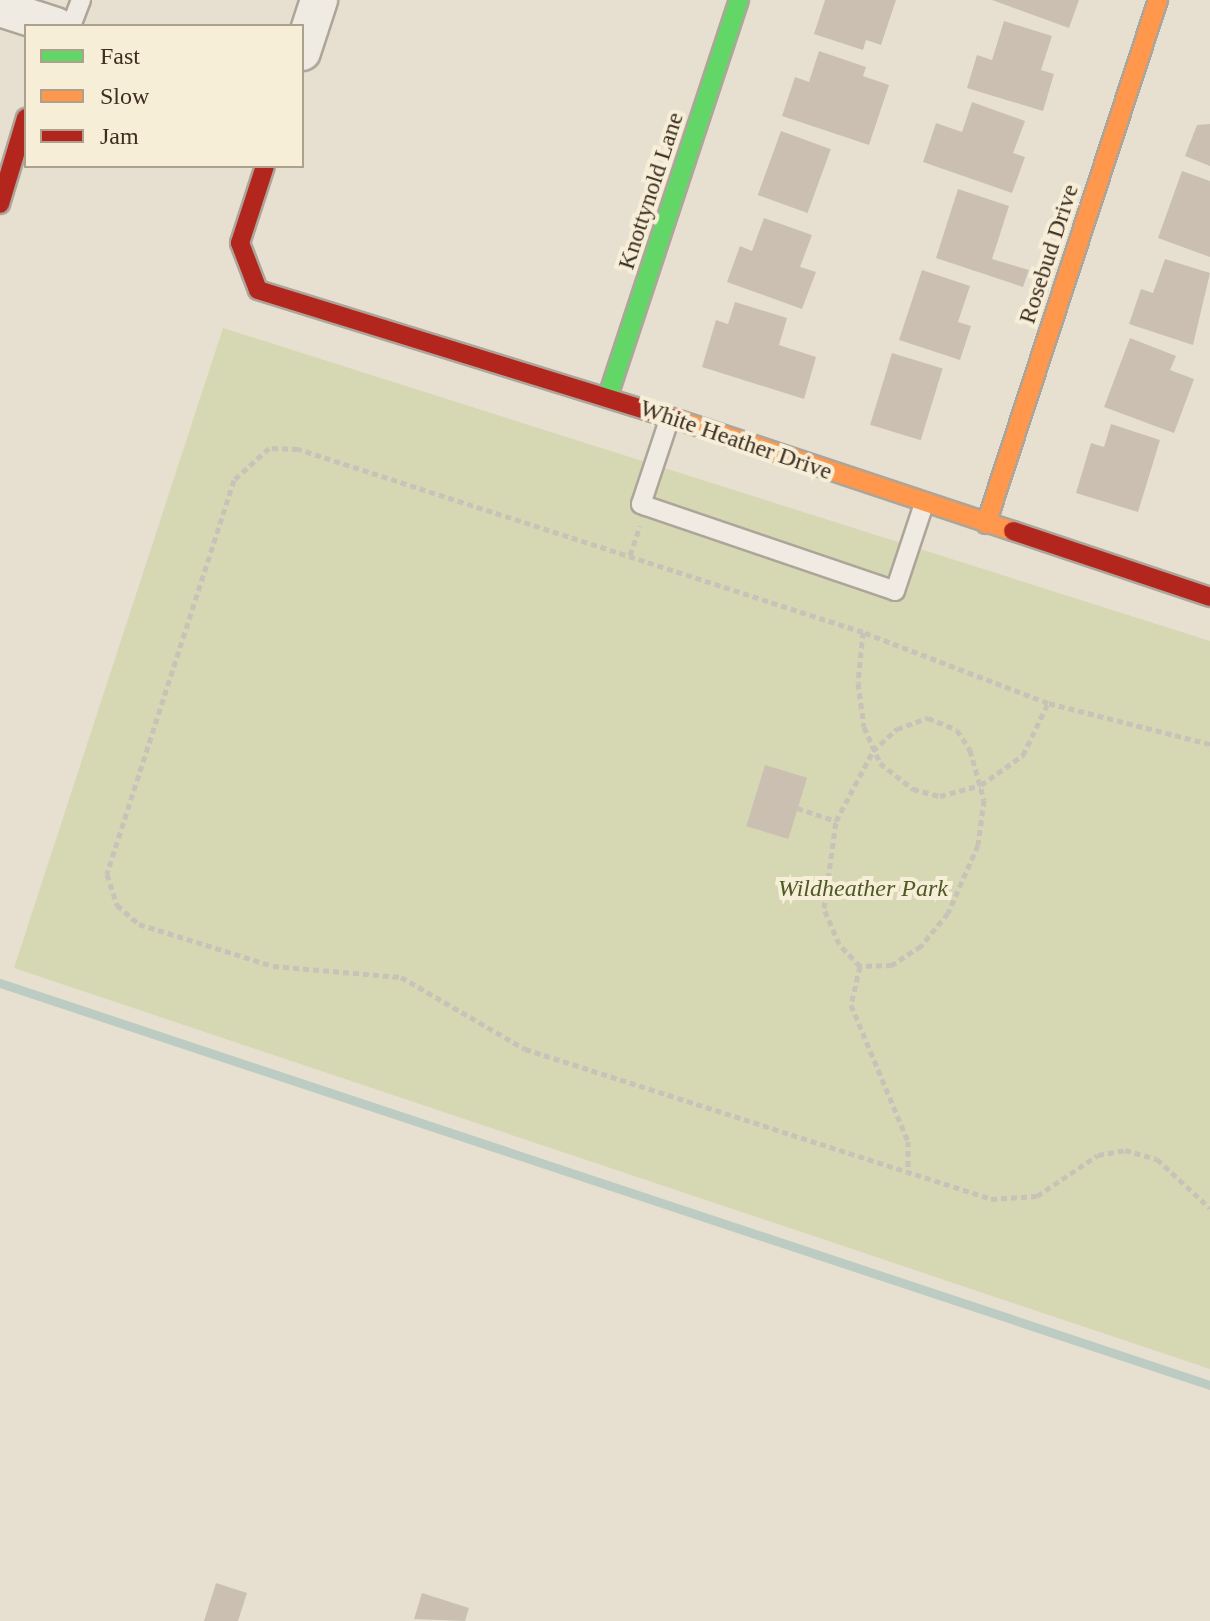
<!DOCTYPE html>
<html>
<head>
<meta charset="utf-8">
<style>
	body { margin:0 }
	#map { position:relative; width:1210px; height:1621px; overflow:hidden; background:#e7e0d1; font-family:Georgia,serif }
	div>[style] { position:absolute }
	.green>* { inset:0; background:#d6d7b3 }
	.stream>* { height:9px; margin:-4.5px; padding:0 4.5px; transform-origin:4.5px; border-radius:4.5px; background:#bcccc2 }
	.building>* { inset:0; background:#cbbfb2; transform-origin:0 0 }
	.path>* { height:5px; margin-top:-2.5px; transform-origin:0; background:repeating-linear-gradient(90deg,#c8c2b9 0 6px,transparent 0 10px) }
	.roads { filter:drop-shadow(2px 0 #ada599) drop-shadow(-2px 0 #ada599) drop-shadow(0 2px #ada599) drop-shadow(0 -2px #ada599) }
	.lane>* { height:18px; margin:-9px; padding:0 9px; transform-origin:9px; border-radius:9px; background:#efebe3 }
	.street>* { height:36px; margin:-18px; padding:0 18px; transform-origin:18px; border-radius:18px; background:#efebe3 }
	.fast>* { height:18px; margin:-9px; padding:0 9px; transform-origin:9px; border-radius:9px; background:#63d668 }
	.slow>* { height:18px; margin:-9px; padding:0 9px; transform-origin:9px; border-radius:9px; background:#ff974d }
	.jam>* { height:18px; margin:-9px; padding:0 9px; transform-origin:9px; border-radius:9px; background:#b3261e }
	span { translate:-50% -50%; white-space:nowrap; text-align:center; line-height:1.15; -webkit-text-stroke:8px #f7eed8; paint-order:stroke }
	.street-label { font-size:24px; color:#3d2e20 }
	.park-label { font-size:24px; color:#4d5a26; font-style:italic }
	.legend { position:absolute; left:24px; top:24px; width:280px; height:144px; box-sizing:border-box; background:#f7eed8; border:2px solid #ada18e; margin:0; padding:10px 14px; list-style:none; font-size:24px; color:#3d2e20 }
	.legend li { display:flex; align-items:center; gap:16px; height:40px }
	.legend b { width:40px; border:2px solid #ada18e }
</style>
</head>
<body>
<div id="map">
	<div class="green">
		<i style="clip-path:polygon(223px 328px,1210px 641px,1210px 1369px,14px 968px)"></i>
	</div>
	<div class="stream">
		<i style="left:0;top:983px;width:1275px;rotate:18.38deg"></i>
	</div>
	<div class="building">
		<i style="clip-path:polygon(825px 0,896px 0,881px 45px,866px 40px,863px 50px,814px 34px)"></i>
		<i style="clip-path:polygon(992px 0,1079px 0,1069px 28px)"></i>
		<i style="clip-path:polygon(1004px 21px,1052px 36px,1041px 70px,1054px 74px,1043px 111px,967px 88px,977px 55px,992px 60px)"></i>
		<i style="clip-path:polygon(819px 51px,866px 67px,863px 76px,889px 85px,869px 145px,782px 116px,795px 77px,809px 82px)"></i>
		<i style="clip-path:polygon(972px 102px,1025px 121px,1013px 153px,1025px 157px,1012px 193px,923px 162px,936px 123px,962px 132px)"></i>
		<i style="clip-path:polygon(1210px 124px,1210px 166px,1185px 156px,1197px 125px)"></i>
		<i style="left:781px;top:131px;width:53px;height:68px;rotate:20deg"></i>
		<i style="clip-path:polygon(1182px 171px,1210px 181px,1210px 257px,1158px 238px)"></i>
		<i style="clip-path:polygon(958px 189px,1009px 206px,992px 259px,1029px 270px,1023px 287px,936px 258px)"></i>
		<i style="clip-path:polygon(764px 218px,812px 235px,800px 267px,816px 272px,802px 309px,727px 282px,740px 246px,752px 251px)"></i>
		<i style="clip-path:polygon(1165px 259px,1210px 273px,1193px 345px,1129px 324px,1141px 289px,1153px 293px)"></i>
		<i style="clip-path:polygon(922px 270px,970px 286px,958px 322px,971px 326px,960px 360px,899px 340px)"></i>
		<i style="clip-path:polygon(735px 302px,787px 318px,779px 345px,816px 357px,804px 399px,702px 367px,716px 320px,728px 324px)"></i>
		<i style="clip-path:polygon(1130px 338px,1176px 356px,1170px 370px,1194px 379px,1174px 433px,1104px 407px)"></i>
		<i style="left:892px;top:353px;width:53px;height:75px;rotate:17deg"></i>
		<i style="clip-path:polygon(1111px 424px,1160px 440px,1138px 512px,1076px 493px,1091px 443px,1104px 447px)"></i>
		<i style="left:765px;top:765px;width:44px;height:64px;rotate:17deg"></i>
		<i style="clip-path:polygon(216px 1583px,247px 1593px,238px 1621px,204px 1621px)"></i>
		<i style="clip-path:polygon(422px 1593px,469px 1608px,465px 1621px,414px 1619px)"></i>
	</div>
	<div class="path">
		<i style="left:630px;top:555px;width:31px;rotate:-71deg"></i>
		<i style="left:863px;top:632px;width:51px;rotate:95.6deg"></i>
		<i style="left:858px;top:683px;width:44px;rotate:82.2deg"></i>
		<i style="left:864px;top:727px;width:39px;rotate:66deg"></i>
		<i style="left:880px;top:763px;width:42px;rotate:38.2deg"></i>
		<i style="left:913px;top:789px;width:28px;rotate:15deg"></i>
		<i style="left:940px;top:796px;width:42px;rotate:-15deg"></i>
		<i style="left:981px;top:785px;width:52px;rotate:-35.5deg"></i>
		<i style="left:1023px;top:755px;width:58px;rotate:-64.3deg"></i>
		<i style="left:928px;top:718px;width:31px;rotate:22deg"></i>
		<i style="left:957px;top:730px;width:24px;rotate:57deg"></i>
		<i style="left:970px;top:750px;width:52px;rotate:74.4deg"></i>
		<i style="left:984px;top:800px;width:45px;rotate:97.6deg"></i>
		<i style="left:978px;top:845px;width:74px;rotate:113.8deg"></i>
		<i style="left:948px;top:913px;width:43px;rotate:129.3deg"></i>
		<i style="left:921px;top:946px;width:35px;rotate:147deg"></i>
		<i style="left:892px;top:965px;width:32px;rotate:178deg"></i>
		<i style="left:860px;top:966px;width:30px;rotate:-134deg"></i>
		<i style="left:839px;top:944px;width:39px;rotate:-113deg"></i>
		<i style="left:824px;top:908px;width:88px;rotate:-82.1deg"></i>
		<i style="left:836px;top:821px;width:79px;rotate:-62.1deg"></i>
		<i style="left:873px;top:751px;width:33px;rotate:-43deg"></i>
		<i style="left:897px;top:729px;width:33px;rotate:-20deg"></i>
		<i style="left:1210px;top:744px;width:167px;rotate:-165.8deg"></i>
		<i style="left:1048px;top:703px;width:198px;rotate:-159deg"></i>
		<i style="left:863px;top:632px;width:594px;rotate:-162.05deg"></i>
		<i style="left:298px;top:449px;width:29px;rotate:-178deg"></i>
		<i style="left:269px;top:448px;width:47px;rotate:137.6deg"></i>
		<i style="left:234px;top:480px;width:414px;rotate:107.9deg"></i>
		<i style="left:107px;top:874px;width:33px;rotate:72deg"></i>
		<i style="left:117px;top:905px;width:29px;rotate:41deg"></i>
		<i style="left:139px;top:924px;width:140px;rotate:17.4deg"></i>
		<i style="left:273px;top:966px;width:128px;rotate:4.9deg"></i>
		<i style="left:401px;top:977px;width:143px;rotate:30.1deg"></i>
		<i style="left:525px;top:1049px;width:490px;rotate:17.8deg"></i>
		<i style="left:991px;top:1199px;width:46px;rotate:-3.7deg"></i>
		<i style="left:1037px;top:1196px;width:73px;rotate:-33.9deg"></i>
		<i style="left:1098px;top:1155px;width:27px;rotate:-10deg"></i>
		<i style="left:1125px;top:1150px;width:33px;rotate:16deg"></i>
		<i style="left:1157px;top:1159px;width:72px;rotate:42.8deg"></i>
		<i style="left:797px;top:808px;width:41px;rotate:18.4deg"></i>
		<i style="left:860px;top:966px;width:40px;rotate:103deg"></i>
		<i style="left:851px;top:1005px;width:147px;rotate:67.3deg"></i>
		<i style="left:908px;top:1141px;width:30px;rotate:90deg"></i>
	</div>
	<div class="roads">
		<div class="lane">
			<i style="left:71px;top:26px;width:28px;rotate:-69deg"></i>
			<i style="left:670px;top:417px;width:92px;rotate:108.4deg"></i>
			<i style="left:641px;top:504px;width:5px;rotate:22deg"></i>
			<i style="left:646px;top:506px;width:263px;rotate:18.8deg"></i>
			<i style="left:895px;top:591px;width:92px;rotate:-71.6deg"></i>
		</div>
		<div class="street">
			<i style="left:0;top:8px;width:59px;rotate:17.8deg"></i>
			<i style="left:302px;top:52px;width:55px;rotate:-71.9deg"></i>
		</div>
		<div class="fast">
			<i style="left:608px;top:396px;width:417px;rotate:-71.7deg"></i>
		</div>
		<div class="slow">
			<i style="left:679px;top:420px;width:352px;rotate:18.4deg"></i>
			<i style="left:986px;top:524px;width:552px;rotate:-71.83deg"></i>
		</div>
		<div class="jam">
			<i style="left:265px;top:166px;width:81px;rotate:108deg"></i>
			<i style="left:240px;top:243px;width:50px;rotate:69deg"></i>
			<i style="left:258px;top:290px;width:441px;rotate:17.2deg"></i>
			<i style="left:0;top:204px;width:90px;rotate:-73.2deg"></i>
			<i style="left:1013px;top:531px;width:208px;rotate:18.5deg"></i>
		</div>
	</div>
	<div class="street-label">
		<span style="left:651px;top:191px;rotate:-72deg">Knottynold Lane</span>
		<span style="left:1049px;top:254px;rotate:-72deg">Rosebud Drive</span>
		<span style="left:736px;top:440px;rotate:19deg">White Heather Drive</span>
	</div>
	<div class="park-label">
		<span style="left:863px;top:889px">Wildheather Park</span>
	</div>
	<ul class="legend">
	<li><b style="height:10px;background:#63d668"></b>Fast</li>
	<li><b style="height:10px;background:#ff974d"></b>Slow</li>
	<li><b style="height:10px;background:#b3261e"></b>Jam</li>
	</ul>
</div>
</body>
</html>
